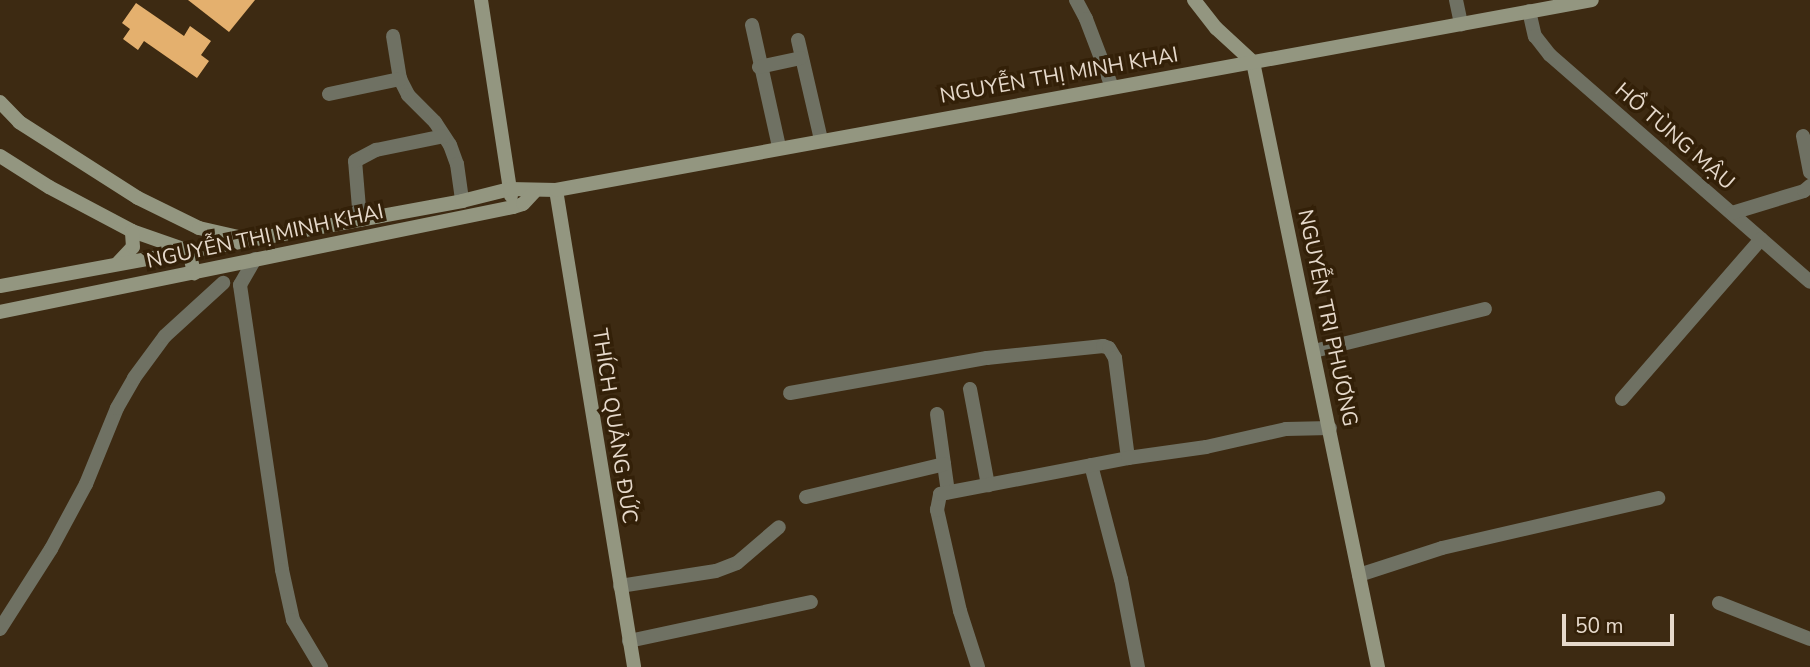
<!DOCTYPE html>
<html>
<head>
<meta charset="utf-8">
<style>
	body { margin:0 }
	#map { position:relative; width:1810px; height:667px; overflow:hidden; background:#3d2a12; font-family:"Nunito Sans",sans-serif }
	div>[style] { position:absolute }
	.building>* { inset:0; background:#e4b06e }
	.street>* { height:14px; margin:-7px; padding:0 7px; transform-origin:7px; border-radius:7px; background:#6f7163 }
	.secondary>* { height:14px; margin:-7px; padding:0 7px; transform-origin:7px; border-radius:7px; background:#939680 }
	span { translate:-50% -50%; white-space:nowrap; text-align:center; line-height:1.15; -webkit-text-stroke:7px #332008; paint-order:stroke }
	.street-label { font-size:21px; color:#e6d9cb }
	.scale { position:absolute; left:1562px; top:614px; width:112px; height:32px; box-sizing:border-box; border:4px solid #e6d9cb; border-top:0; padding-left:9px; font-size:21px; line-height:24px; white-space:nowrap; color:#e6d9cb; -webkit-text-stroke:5px #332008; paint-order:stroke }
</style>
</head>
<body>
<div id="map">
	<div class="building">
		<i style="clip-path:polygon(188px 0,255px 0,229px 32px)"></i>
		<i style="clip-path:polygon(136px 3px,184px 36px,190px 26px,211px 41px,201px 55px,209px 61px,197px 78px,144px 41px,138px 50px,123px 39px,130px 29px,122px 23px)"></i>
	</div>
	<div class="street">
		<i style="left:1076px;top:0;width:21px;rotate:62deg"></i>
		<i style="left:1086px;top:19px;width:73px;rotate:69.1deg"></i>
		<i style="left:1456px;top:0;width:25px;rotate:78deg"></i>
		<i style="left:1529px;top:11px;width:26px;rotate:77deg"></i>
		<i style="left:1535px;top:36px;width:24px;rotate:52deg"></i>
		<i style="left:1550px;top:55px;width:345px;rotate:41.1deg"></i>
		<i style="left:752px;top:25px;width:125px;rotate:77.5deg"></i>
		<i style="left:393px;top:36px;width:44px;rotate:80.8deg"></i>
		<i style="left:400px;top:79px;width:18px;rotate:63deg"></i>
		<i style="left:408px;top:95px;width:38px;rotate:45deg"></i>
		<i style="left:435px;top:122px;width:27px;rotate:57deg"></i>
		<i style="left:450px;top:145px;width:20px;rotate:70deg"></i>
		<i style="left:457px;top:164px;width:37px;rotate:82deg"></i>
		<i style="left:798px;top:40px;width:103px;rotate:77deg"></i>
		<i style="left:759px;top:67px;width:43px;rotate:-12.1deg"></i>
		<i style="left:329px;top:94px;width:73px;rotate:-11.9deg"></i>
		<i style="left:1803px;top:136px;width:37px;rotate:79deg"></i>
		<i style="left:1732px;top:213px;width:75px;rotate:-17deg"></i>
		<i style="left:1804px;top:191px;width:8px;rotate:-40deg"></i>
		<i style="left:360px;top:220px;width:59px;rotate:-94.8deg"></i>
		<i style="left:355px;top:161px;width:24px;rotate:-28deg"></i>
		<i style="left:376px;top:150px;width:69px;rotate:-11.6deg"></i>
		<i style="left:255px;top:259px;width:30px;rotate:120deg"></i>
		<i style="left:240px;top:285px;width:288px;rotate:81.6deg"></i>
		<i style="left:282px;top:570px;width:51px;rotate:77.6deg"></i>
		<i style="left:293px;top:620px;width:55px;rotate:59.2deg"></i>
		<i style="left:1314px;top:351px;width:176px;rotate:-13.8deg"></i>
		<i style="left:970px;top:389px;width:98px;rotate:79.4deg"></i>
		<i style="left:790px;top:393px;width:200px;rotate:-10.1deg"></i>
		<i style="left:987px;top:358px;width:117px;rotate:-5.9deg"></i>
		<i style="left:1103px;top:346px;width:6px;rotate:18deg"></i>
		<i style="left:1109px;top:348px;width:12px;rotate:59deg"></i>
		<i style="left:1115px;top:358px;width:101px;rotate:82.6deg"></i>
		<i style="left:1622px;top:399px;width:212px;rotate:-49deg"></i>
		<i style="left:937px;top:414px;width:79px;rotate:82deg"></i>
		<i style="left:1091px;top:465px;width:118px;rotate:75.3deg"></i>
		<i style="left:1121px;top:579px;width:90px;rotate:79.1deg"></i>
		<i style="left:806px;top:497px;width:142px;rotate:-13.4deg"></i>
		<i style="left:1359px;top:575px;width:87px;rotate:-18deg"></i>
		<i style="left:1442px;top:548px;width:222px;rotate:-13deg"></i>
		<i style="left:620px;top:586px;width:97px;rotate:-8.9deg"></i>
		<i style="left:716px;top:571px;width:22px;rotate:-21deg"></i>
		<i style="left:737px;top:563px;width:55px;rotate:-40.6deg"></i>
		<i style="left:1719px;top:603px;width:98px;rotate:21.6deg"></i>
		<i style="left:0;top:629px;width:95px;rotate:-57.5deg"></i>
		<i style="left:51px;top:549px;width:74px;rotate:-61.7deg"></i>
		<i style="left:86px;top:484px;width:82px;rotate:-67.8deg"></i>
		<i style="left:117px;top:408px;width:34px;rotate:-60deg"></i>
		<i style="left:134px;top:378px;width:52px;rotate:-53.6deg"></i>
		<i style="left:165px;top:336px;width:79px;rotate:-42.4deg"></i>
		<i style="left:629px;top:641px;width:186px;rotate:-12.1deg"></i>
		<i style="left:978px;top:667px;width:59px;rotate:-107.8deg"></i>
		<i style="left:960px;top:611px;width:104px;rotate:-102.8deg"></i>
		<i style="left:937px;top:510px;width:16px;rotate:-79deg"></i>
		<i style="left:940px;top:494px;width:191px;rotate:-10.8deg"></i>
		<i style="left:1128px;top:458px;width:79px;rotate:-8deg"></i>
		<i style="left:1206px;top:447px;width:82px;rotate:-12.7deg"></i>
		<i style="left:1286px;top:429px;width:44px;rotate:-1.3deg"></i>
	</div>
	<div class="secondary">
		<i style="left:481px;top:0;width:198px;rotate:81.3deg"></i>
		<i style="left:1194px;top:0;width:36px;rotate:52deg"></i>
		<i style="left:1216px;top:28px;width:50px;rotate:42.6deg"></i>
		<i style="left:1253px;top:62px;width:618px;rotate:78.33deg"></i>
		<i style="left:0;top:102px;width:28px;rotate:46deg"></i>
		<i style="left:19px;top:122px;width:141px;rotate:32.6deg"></i>
		<i style="left:138px;top:198px;width:68px;rotate:26.2deg"></i>
		<i style="left:199px;top:228px;width:45px;rotate:12.8deg"></i>
		<i style="left:0;top:156px;width:58px;rotate:32.3deg"></i>
		<i style="left:49px;top:187px;width:94px;rotate:27.9deg"></i>
		<i style="left:132px;top:231px;width:60px;rotate:19.3deg"></i>
		<i style="left:189px;top:251px;width:23px;rotate:77deg"></i>
		<i style="left:556px;top:190px;width:483px;rotate:80.7deg"></i>
		<i style="left:117px;top:264px;width:23px;rotate:-47deg"></i>
		<i style="left:133px;top:247px;width:16px;rotate:-94deg"></i>
		<i style="left:0;top:286px;width:470px;rotate:-10.4deg"></i>
		<i style="left:462px;top:201px;width:49px;rotate:-14deg"></i>
		<i style="left:510px;top:189px;width:46px;rotate:1.2deg"></i>
		<i style="left:556px;top:190px;width:1053px;rotate:-10.39deg"></i>
		<i style="left:0;top:312px;width:524px;rotate:-11.57deg"></i>
		<i style="left:513px;top:207px;width:10px;rotate:-17deg"></i>
		<i style="left:523px;top:204px;width:16px;rotate:-47deg"></i>
	</div>
	<div class="street-label">
		<span style="left:1059px;top:75px;rotate:-10deg">NGUYỄN THỊ MINH KHAI</span>
		<span style="left:1675px;top:136px;rotate:41deg">HỒ TÙNG MẬU</span>
		<span style="left:265px;top:236px;rotate:-12deg">NGUYỄN THỊ MINH KHAI</span>
		<span style="left:1328px;top:318px;rotate:78deg">NGUYỄN TRI PHƯƠNG</span>
		<span style="left:615px;top:426px;rotate:81deg">THÍCH QUẢNG ĐỨC</span>
	</div>
	<div class="scale">50 m</div>
</div>
</body>
</html>
